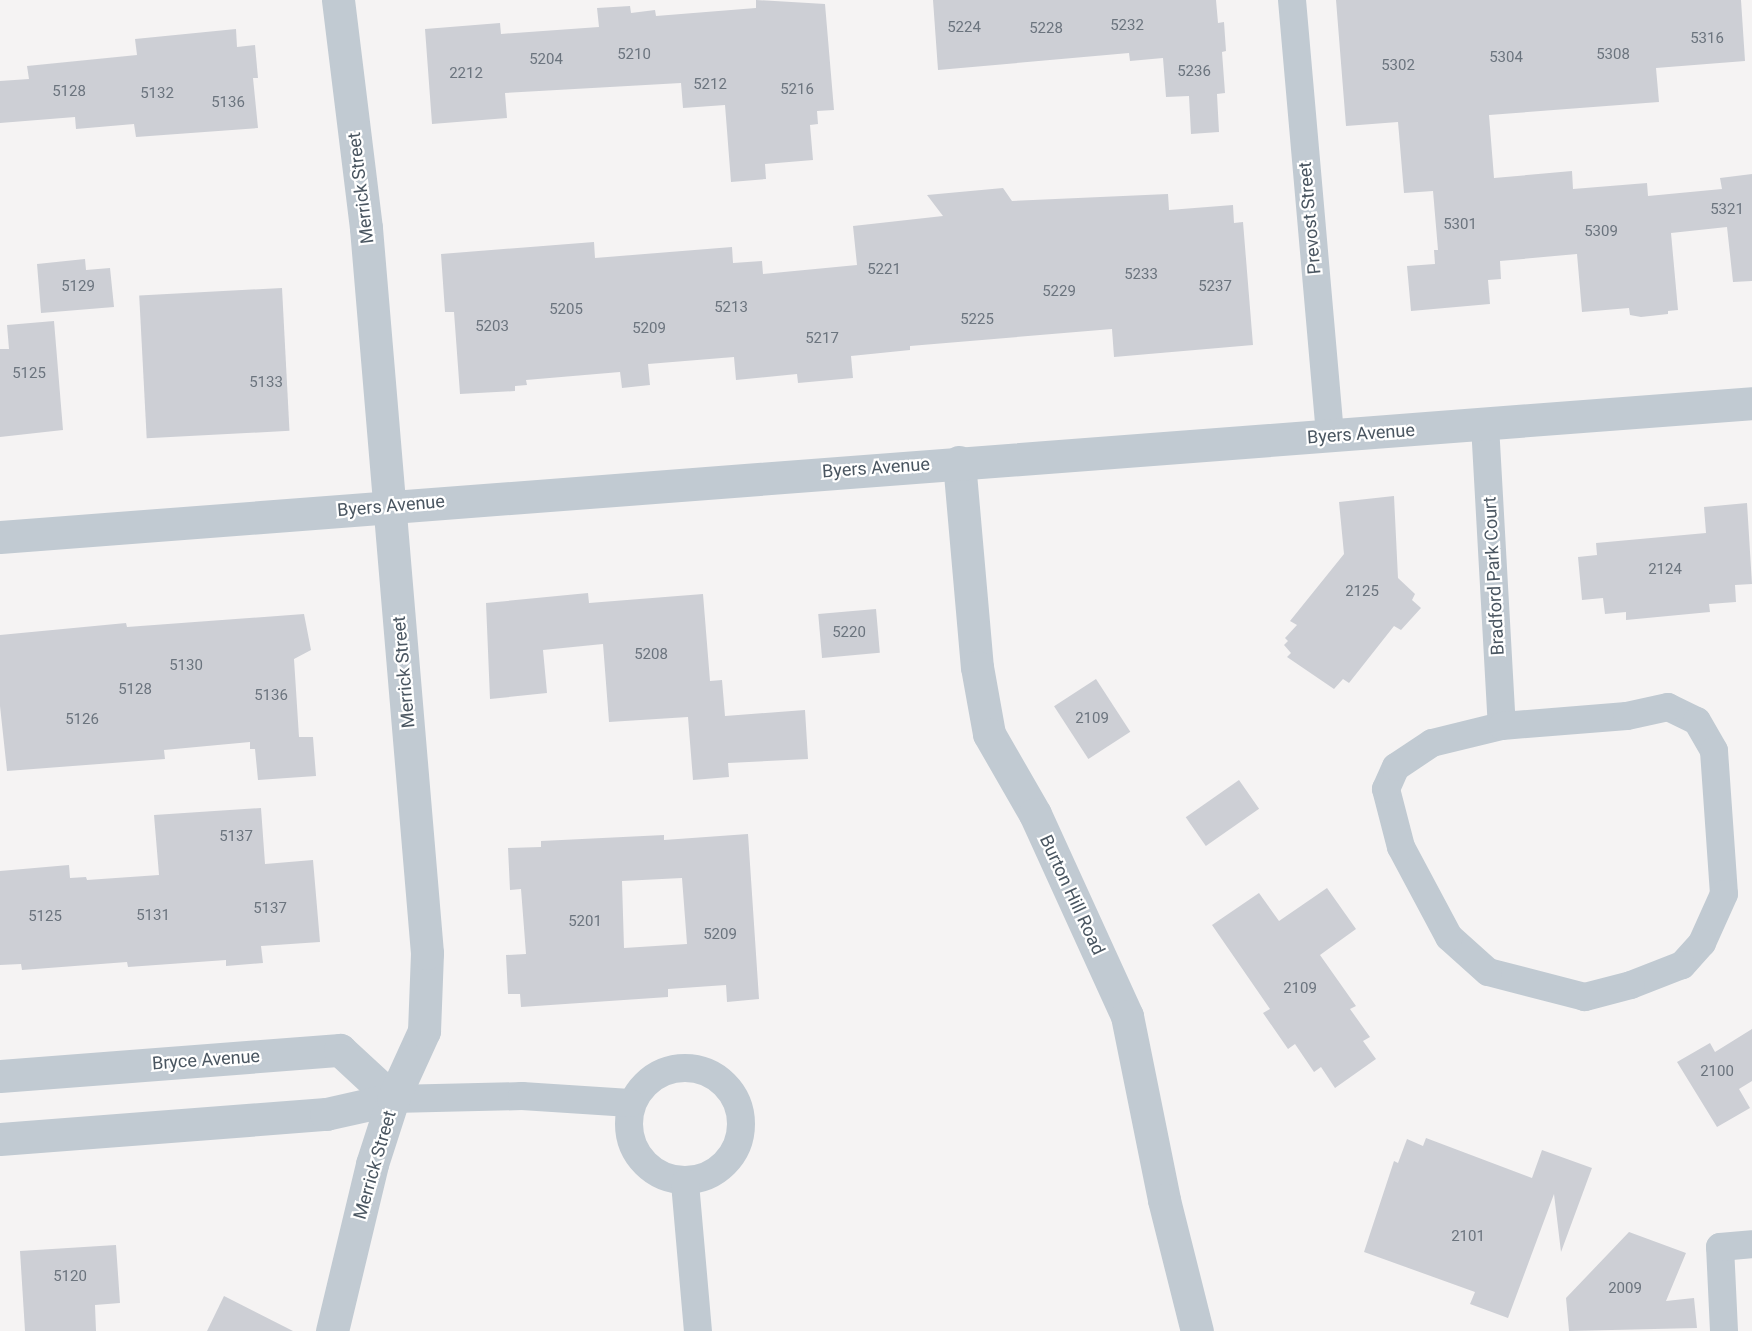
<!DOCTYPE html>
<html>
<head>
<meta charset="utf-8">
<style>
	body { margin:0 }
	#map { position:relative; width:1752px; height:1331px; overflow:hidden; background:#f5f3f3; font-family:Roboto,sans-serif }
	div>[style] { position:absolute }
	.building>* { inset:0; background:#cdcfd5; transform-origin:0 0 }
	.minor>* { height:28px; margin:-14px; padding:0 14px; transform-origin:14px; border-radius:14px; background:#c1cad2 }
	.minor>.ring { margin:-14px; padding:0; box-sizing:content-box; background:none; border:28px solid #c1cad2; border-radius:50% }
	.tertiary>* { height:33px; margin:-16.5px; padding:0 16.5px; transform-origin:16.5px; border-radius:16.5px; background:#c1cad2 }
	span { translate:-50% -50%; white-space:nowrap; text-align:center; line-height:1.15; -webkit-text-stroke:4.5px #fff; paint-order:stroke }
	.number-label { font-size:15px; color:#6b747e }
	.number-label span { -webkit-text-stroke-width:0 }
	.street-label { font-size:18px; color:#4a5661 }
</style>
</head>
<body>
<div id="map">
	<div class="building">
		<i style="clip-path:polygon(756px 0,825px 4px,834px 110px,817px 111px,818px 124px,810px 125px,813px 160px,765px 164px,766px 179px,731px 182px,725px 105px,683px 108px,681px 83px,505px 93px,507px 118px,432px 124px,425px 29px,500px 23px,501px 34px,599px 27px,597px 8px,630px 6px,631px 13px,655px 10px,656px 16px,756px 8px)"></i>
		<i style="clip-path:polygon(933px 0,1216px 0,1218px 23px,1224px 22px,1226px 51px,1222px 52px,1225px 93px,1217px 94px,1219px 132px,1191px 134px,1189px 96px,1166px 97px,1163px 58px,1130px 61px,1129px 53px,938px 70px)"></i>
		<i style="clip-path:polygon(1336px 0,1741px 0,1745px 61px,1656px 68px,1659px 102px,1489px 115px,1494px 178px,1572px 171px,1573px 189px,1647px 183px,1648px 196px,1722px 189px,1720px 178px,1752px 174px,1752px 281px,1733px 282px,1727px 227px,1671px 233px,1678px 310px,1668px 311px,1668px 314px,1641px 317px,1630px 315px,1629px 308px,1582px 312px,1577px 254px,1500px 261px,1501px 279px,1488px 280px,1490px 304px,1411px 311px,1407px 266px,1435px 264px,1434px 250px,1438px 250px,1433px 191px,1404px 193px,1398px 122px,1346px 126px)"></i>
		<i style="clip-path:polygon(236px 29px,237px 47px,255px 45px,258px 78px,253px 78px,258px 128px,136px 137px,134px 124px,76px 129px,75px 117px,0 123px,0 81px,29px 79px,27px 66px,137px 55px,135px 39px)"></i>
		<i style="clip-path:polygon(1003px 188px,1012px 201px,1168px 194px,1169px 210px,1233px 205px,1234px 223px,1243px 222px,1253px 345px,1114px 357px,1112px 329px,910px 346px,910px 350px,851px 356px,853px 378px,798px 383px,797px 374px,736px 380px,734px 357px,648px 364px,650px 385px,622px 388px,620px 372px,526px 380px,527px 385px,515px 386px,515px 391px,460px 394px,454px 312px,445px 312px,441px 254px,594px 242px,595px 258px,732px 247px,733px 263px,762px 261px,763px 274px,857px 265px,853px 226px,943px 216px,927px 195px)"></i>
		<i style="clip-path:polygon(85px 259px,86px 270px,110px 268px,114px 307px,41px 313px,37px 264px)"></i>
		<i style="left:282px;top:288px;width:143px;height:143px;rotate:87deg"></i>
		<i style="clip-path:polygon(54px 321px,63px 430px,0 437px,0 349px,9px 349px,7px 325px)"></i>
		<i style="clip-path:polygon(1394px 496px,1398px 578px,1415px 594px,1412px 600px,1421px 608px,1401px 630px,1394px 626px,1349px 683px,1343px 679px,1334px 689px,1287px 657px,1291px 653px,1284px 645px,1288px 641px,1285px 638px,1297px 625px,1290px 621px,1344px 554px,1339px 502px)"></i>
		<i style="clip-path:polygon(1747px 503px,1752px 584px,1735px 585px,1736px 602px,1709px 604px,1710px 612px,1626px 620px,1626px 612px,1605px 614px,1603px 598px,1582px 600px,1578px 557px,1597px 555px,1596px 543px,1706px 533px,1704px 507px)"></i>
		<i style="clip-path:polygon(588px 593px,589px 603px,703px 594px,710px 681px,722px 680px,725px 716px,805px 710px,808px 759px,728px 763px,729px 777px,693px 780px,688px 717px,609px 722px,603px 644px,543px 650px,547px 693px,490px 699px,486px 603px)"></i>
		<i style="left:876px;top:609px;width:44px;height:58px;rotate:85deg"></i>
		<i style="clip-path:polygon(304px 614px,311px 650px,294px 659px,299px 737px,313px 737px,316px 776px,258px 780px,255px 749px,250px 749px,250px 742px,164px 750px,165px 759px,7px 771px,0 706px,0 635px,126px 623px,127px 627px)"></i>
		<i style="left:1096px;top:679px;width:63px;height:50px;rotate:57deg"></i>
		<i style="left:1239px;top:780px;width:35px;height:65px;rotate:55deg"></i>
		<i style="clip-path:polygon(261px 808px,265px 864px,313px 860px,320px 942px,261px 946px,263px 963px,226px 966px,226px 960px,128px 967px,127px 962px,22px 970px,21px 964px,0 965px,0 871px,69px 865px,70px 878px,86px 877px,87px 880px,159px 875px,154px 815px)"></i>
		<i style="clip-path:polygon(evenodd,748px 834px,759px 999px,727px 1002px,726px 985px,668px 989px,668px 997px,521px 1007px,520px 994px,508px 994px,506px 955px,526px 954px,521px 889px,510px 890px,508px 848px,541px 847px,541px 841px,664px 835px,664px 840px,748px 834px,682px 878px,687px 944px,624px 948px,622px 881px,682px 878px)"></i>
		<i style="clip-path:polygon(1327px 888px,1356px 929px,1320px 955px,1356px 1006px,1350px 1009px,1370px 1037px,1363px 1041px,1376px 1059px,1335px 1088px,1321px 1067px,1314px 1072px,1295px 1044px,1288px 1049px,1263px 1013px,1270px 1009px,1212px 925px,1259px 893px,1279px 921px)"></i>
		<i style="clip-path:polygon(1752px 1029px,1752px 1081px,1739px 1089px,1750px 1108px,1717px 1127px,1677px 1062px,1710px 1043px,1715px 1052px)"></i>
		<i style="clip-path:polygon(1426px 1138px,1532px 1178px,1542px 1150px,1592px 1168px,1561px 1252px,1554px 1194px,1508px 1318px,1470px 1304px,1475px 1292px,1364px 1252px,1394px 1161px,1398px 1163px,1407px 1139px,1423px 1146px)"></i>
		<i style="clip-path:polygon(1629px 1232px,1686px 1253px,1666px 1301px,1694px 1298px,1697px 1328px,1569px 1331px,1566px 1298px)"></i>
		<i style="clip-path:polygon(116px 1245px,120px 1303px,95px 1305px,96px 1331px,25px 1331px,20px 1251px)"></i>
		<i style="clip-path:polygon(224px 1296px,293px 1331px,207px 1331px)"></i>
	</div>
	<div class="minor">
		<i style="left:1292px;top:0;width:438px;rotate:85deg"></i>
		<i style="left:1485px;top:425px;width:301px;rotate:86.8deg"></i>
		<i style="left:1668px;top:707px;width:32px;rotate:26deg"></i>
		<i style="left:1697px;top:721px;width:34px;rotate:60deg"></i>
		<i style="left:1714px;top:751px;width:143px;rotate:86deg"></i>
		<i style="left:1724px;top:894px;width:54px;rotate:114.2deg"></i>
		<i style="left:1702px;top:943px;width:30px;rotate:132deg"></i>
		<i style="left:1682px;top:965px;width:55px;rotate:158.6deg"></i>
		<i style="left:1631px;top:985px;width:48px;rotate:165.4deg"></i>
		<i style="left:1585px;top:997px;width:100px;rotate:-165.5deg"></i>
		<i style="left:1488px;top:972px;width:52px;rotate:-138.1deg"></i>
		<i style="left:1449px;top:937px;width:102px;rotate:-118.1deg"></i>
		<i style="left:1401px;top:847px;width:60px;rotate:-104.5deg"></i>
		<i style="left:1386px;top:789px;width:24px;rotate:-66deg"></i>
		<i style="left:1396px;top:767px;width:43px;rotate:-33.7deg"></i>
		<i style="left:1432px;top:743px;width:72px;rotate:-13.7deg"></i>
		<i style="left:1502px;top:726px;width:125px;rotate:-4.6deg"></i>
		<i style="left:1627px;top:716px;width:42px;rotate:-12.4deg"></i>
		<i class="ring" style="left:629px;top:1068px;width:84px;height:84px"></i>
		<i style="left:393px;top:1099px;width:129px;rotate:-1.3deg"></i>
		<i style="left:522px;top:1096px;width:108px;rotate:3.7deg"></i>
		<i style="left:685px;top:1183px;width:149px;rotate:85deg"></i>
		<i style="left:1724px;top:1331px;width:84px;rotate:-92.7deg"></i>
		<i style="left:1720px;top:1247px;width:32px;rotate:-5deg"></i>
	</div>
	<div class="tertiary">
		<i style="left:959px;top:462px;width:206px;rotate:85deg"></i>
		<i style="left:977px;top:667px;width:68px;rotate:79.8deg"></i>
		<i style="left:989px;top:734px;width:92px;rotate:60.1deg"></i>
		<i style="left:1035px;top:814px;width:222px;rotate:65.5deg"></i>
		<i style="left:1127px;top:1016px;width:188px;rotate:78.6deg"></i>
		<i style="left:1164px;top:1200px;width:135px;rotate:75.9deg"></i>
		<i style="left:0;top:537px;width:1757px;rotate:-4.37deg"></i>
		<i style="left:0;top:1076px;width:341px;rotate:-4.4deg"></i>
		<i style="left:340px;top:1050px;width:72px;rotate:42.8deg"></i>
		<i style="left:0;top:1139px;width:327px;rotate:-4.4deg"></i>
		<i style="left:326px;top:1114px;width:69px;rotate:-12.6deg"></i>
		<i style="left:332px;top:1331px;width:172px;rotate:-76.5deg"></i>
		<i style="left:372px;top:1164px;width:68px;rotate:-72.1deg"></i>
		<i style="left:393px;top:1099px;width:75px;rotate:-65.5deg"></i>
		<i style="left:424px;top:1031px;width:78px;rotate:-87.8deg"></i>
		<i style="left:427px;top:953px;width:728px;rotate:-94.81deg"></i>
		<i style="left:366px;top:228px;width:230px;rotate:-97deg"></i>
	</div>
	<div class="number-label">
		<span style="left:1127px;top:26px">5232</span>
		<span style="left:964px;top:28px">5224</span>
		<span style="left:1046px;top:29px">5228</span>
		<span style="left:1707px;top:39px">5316</span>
		<span style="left:634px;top:55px">5210</span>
		<span style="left:1613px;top:55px">5308</span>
		<span style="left:1506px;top:58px">5304</span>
		<span style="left:546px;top:60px">5204</span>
		<span style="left:1398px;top:66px">5302</span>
		<span style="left:1194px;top:72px">5236</span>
		<span style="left:466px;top:74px">2212</span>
		<span style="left:710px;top:85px">5212</span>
		<span style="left:797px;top:90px">5216</span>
		<span style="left:69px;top:92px">5128</span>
		<span style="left:157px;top:94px">5132</span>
		<span style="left:228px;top:103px">5136</span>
		<span style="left:1727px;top:210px">5321</span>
		<span style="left:1460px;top:225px">5301</span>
		<span style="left:1601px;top:232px">5309</span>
		<span style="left:884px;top:270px">5221</span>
		<span style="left:1141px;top:275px">5233</span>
		<span style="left:78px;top:287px">5129</span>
		<span style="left:1215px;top:287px">5237</span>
		<span style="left:1059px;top:292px">5229</span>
		<span style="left:731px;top:308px">5213</span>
		<span style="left:566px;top:310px">5205</span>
		<span style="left:977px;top:320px">5225</span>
		<span style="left:492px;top:327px">5203</span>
		<span style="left:649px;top:329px">5209</span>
		<span style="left:822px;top:339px">5217</span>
		<span style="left:29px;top:374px">5125</span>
		<span style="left:266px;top:383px">5133</span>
		<span style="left:1665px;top:570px">2124</span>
		<span style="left:1362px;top:592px">2125</span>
		<span style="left:849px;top:633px">5220</span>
		<span style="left:651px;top:655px">5208</span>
		<span style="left:186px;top:666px">5130</span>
		<span style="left:135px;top:690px">5128</span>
		<span style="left:271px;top:696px">5136</span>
		<span style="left:1092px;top:719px">2109</span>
		<span style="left:82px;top:720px">5126</span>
		<span style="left:236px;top:837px">5137</span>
		<span style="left:270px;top:909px">5137</span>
		<span style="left:153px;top:916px">5131</span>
		<span style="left:45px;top:917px">5125</span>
		<span style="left:585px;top:922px">5201</span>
		<span style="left:720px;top:935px">5209</span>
		<span style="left:1300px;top:989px">2109</span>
		<span style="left:1717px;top:1072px">2100</span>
		<span style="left:1468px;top:1237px">2101</span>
		<span style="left:70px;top:1277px">5120</span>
		<span style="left:1625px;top:1289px">2009</span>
	</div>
	<div class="street-label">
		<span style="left:361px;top:188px;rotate:-97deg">Merrick Street</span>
		<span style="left:1310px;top:218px;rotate:-95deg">Prevost Street</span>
		<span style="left:1361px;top:434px;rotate:-4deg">Byers Avenue</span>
		<span style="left:876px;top:468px;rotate:-4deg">Byers Avenue</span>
		<span style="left:391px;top:506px;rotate:-5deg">Byers Avenue</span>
		<span style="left:1494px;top:576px;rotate:-93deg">Bradford Park Court</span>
		<span style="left:404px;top:672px;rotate:-95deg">Merrick Street</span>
		<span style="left:1072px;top:895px;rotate:65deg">Burton Hill Road</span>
		<span style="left:206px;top:1060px;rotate:-4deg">Bryce Avenue</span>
		<span style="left:375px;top:1165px;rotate:-74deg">Merrick Street</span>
	</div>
</div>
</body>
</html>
